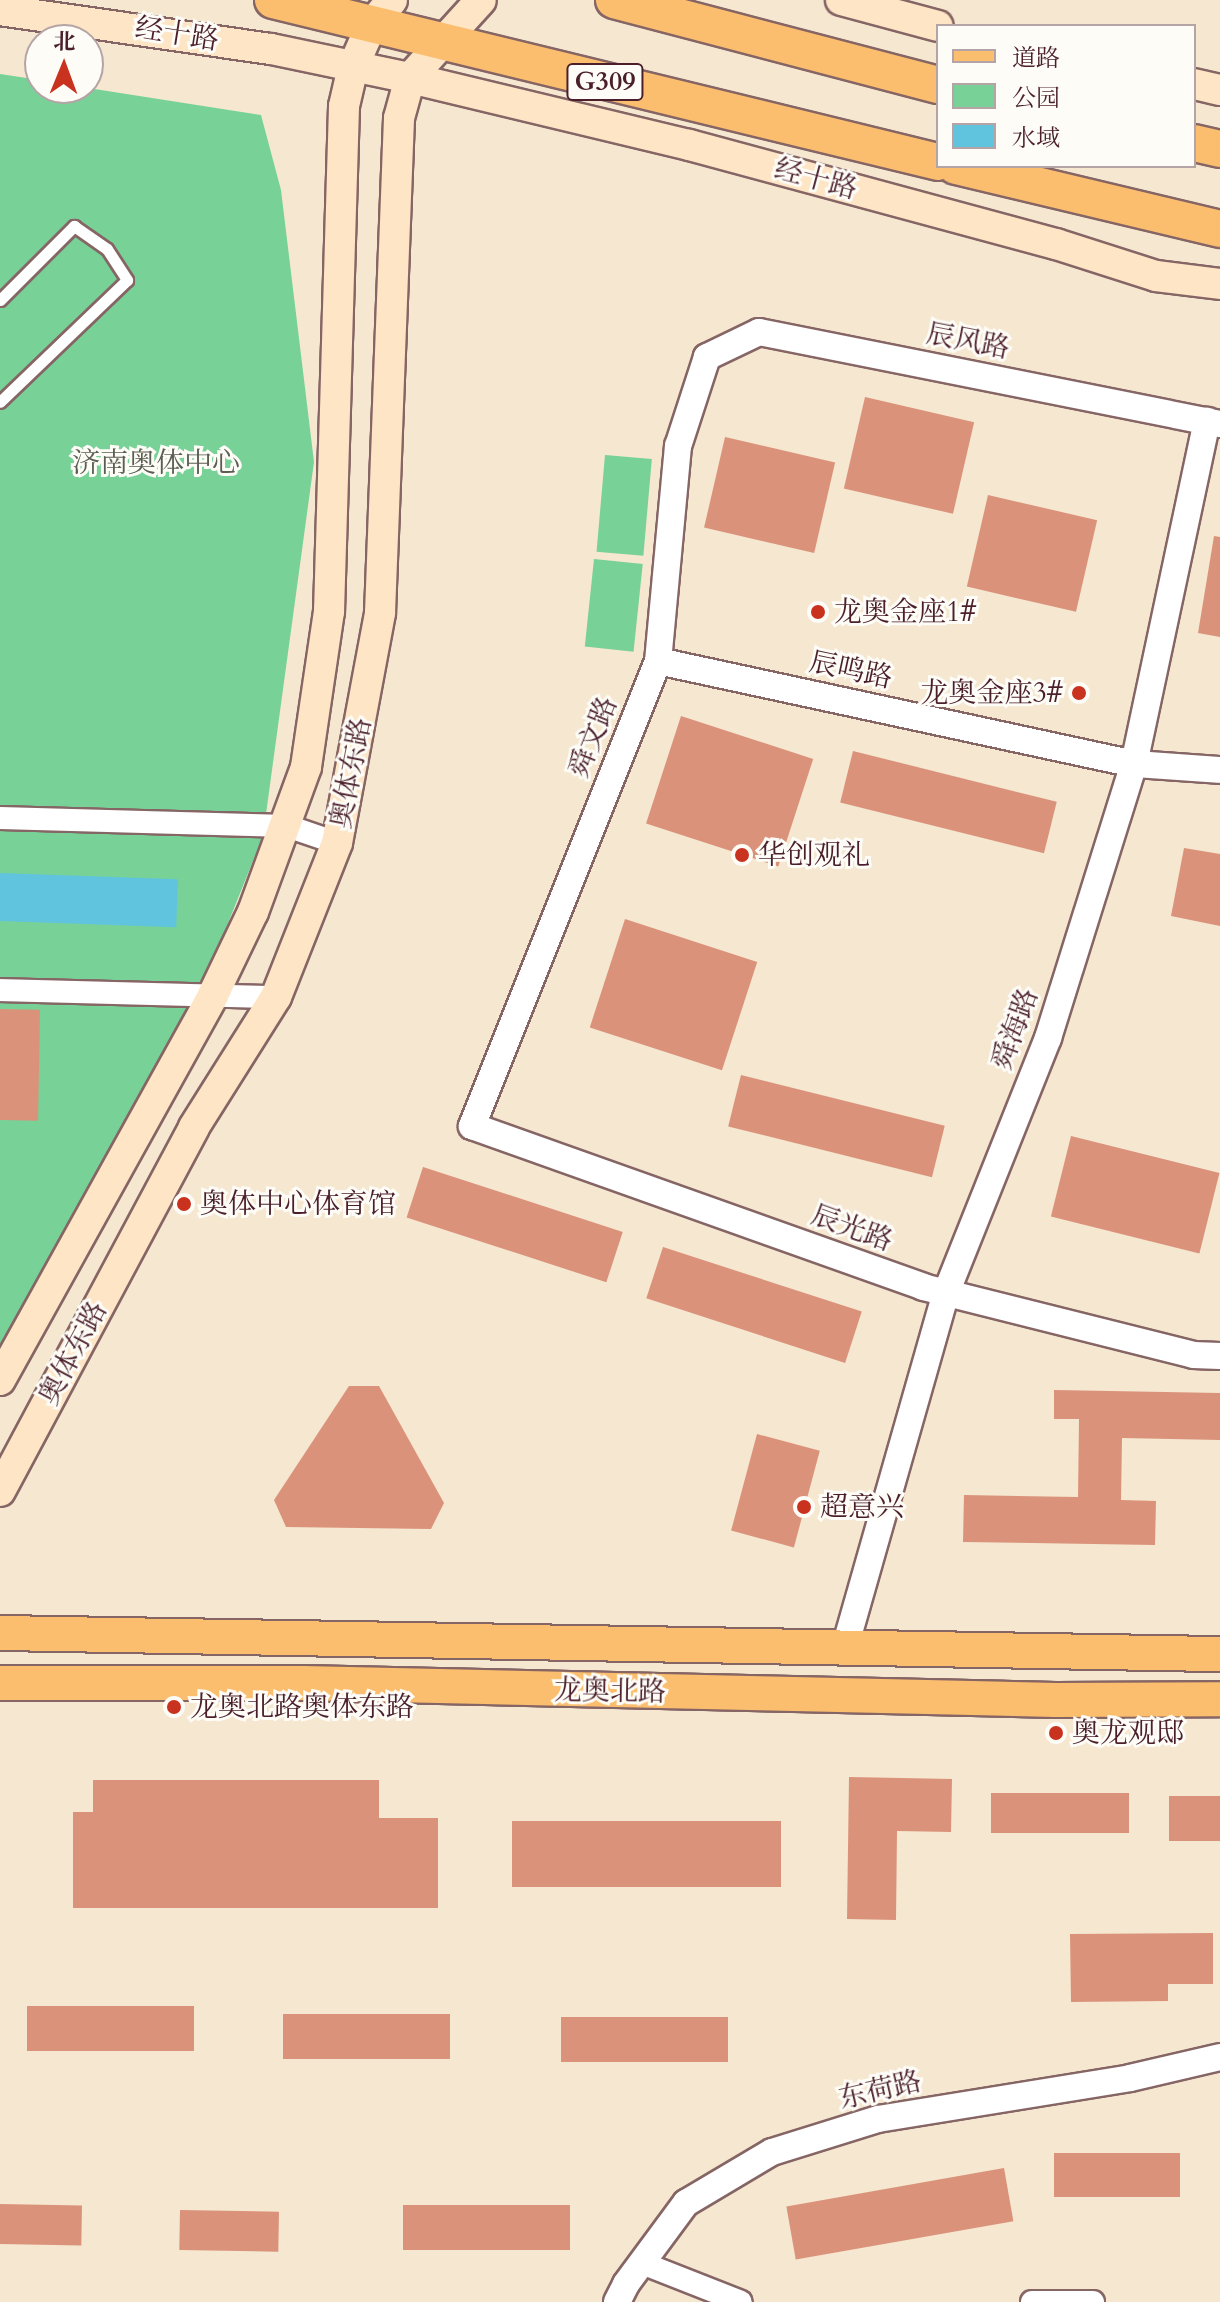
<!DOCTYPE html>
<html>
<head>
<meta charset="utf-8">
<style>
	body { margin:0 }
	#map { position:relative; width:1220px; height:2302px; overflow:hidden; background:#f5e7d0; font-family:Cardo,"Noto Serif SC",serif }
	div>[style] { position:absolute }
	.green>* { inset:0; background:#78d197; transform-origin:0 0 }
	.water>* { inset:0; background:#61c4df; transform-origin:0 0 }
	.building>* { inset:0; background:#db927b; transform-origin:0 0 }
	.roads { filter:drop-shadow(2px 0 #866565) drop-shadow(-2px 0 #866565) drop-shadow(0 2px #866565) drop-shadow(0 -2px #866565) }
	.service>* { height:11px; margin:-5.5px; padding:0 5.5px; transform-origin:5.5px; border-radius:5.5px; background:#fff }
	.minor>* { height:22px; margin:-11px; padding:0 11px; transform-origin:11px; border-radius:11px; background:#fff }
	.tertiary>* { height:26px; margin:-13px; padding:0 13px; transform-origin:13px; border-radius:13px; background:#fff }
	.secondary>* { height:30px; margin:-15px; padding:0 15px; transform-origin:15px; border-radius:15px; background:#fde5c5 }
	.primary>* { height:34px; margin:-17px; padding:0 17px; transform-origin:17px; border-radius:17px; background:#fbbe6e }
	.trunk>* { height:36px; margin:-18px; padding:0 18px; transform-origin:18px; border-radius:18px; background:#fbbe6e }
	.dots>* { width:22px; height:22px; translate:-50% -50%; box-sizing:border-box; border:4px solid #fdfcf7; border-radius:50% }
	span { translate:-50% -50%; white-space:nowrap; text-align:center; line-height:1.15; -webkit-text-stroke:6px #fdfcf7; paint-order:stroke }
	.shield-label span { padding:2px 6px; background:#fdfcf7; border:2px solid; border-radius:6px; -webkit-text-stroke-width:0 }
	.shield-label { font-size:26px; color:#4a1f2b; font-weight:700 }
	.street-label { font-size:28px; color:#4a1f2b }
	.park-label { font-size:28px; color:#5a5d51 }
	.poi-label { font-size:28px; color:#4a1f2b }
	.left { translate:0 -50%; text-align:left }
	.right { translate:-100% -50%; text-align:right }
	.legend { position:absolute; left:936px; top:24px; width:260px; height:144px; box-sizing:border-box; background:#fdfcf7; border:2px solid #b5a4a5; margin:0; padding:10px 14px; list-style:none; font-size:24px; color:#4a1f2b }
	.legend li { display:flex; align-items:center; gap:16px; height:40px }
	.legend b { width:40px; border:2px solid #b5a4a5 }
	.north { position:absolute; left:24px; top:24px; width:80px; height:80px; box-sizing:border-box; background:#fdfcf7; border:2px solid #b5a4a5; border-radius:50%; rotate:1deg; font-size:22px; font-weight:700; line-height:32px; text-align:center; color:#4a1f2b }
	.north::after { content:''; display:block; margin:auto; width:28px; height:36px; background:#c8321e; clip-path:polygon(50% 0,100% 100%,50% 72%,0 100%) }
</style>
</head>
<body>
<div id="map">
	<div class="green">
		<i style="clip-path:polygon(0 74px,40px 80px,40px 88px,88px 88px,261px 115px,281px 190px,314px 462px,263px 836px,208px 973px,0 1347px)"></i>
		<i style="left:605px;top:455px;width:47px;height:97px;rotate:5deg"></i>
		<i style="left:594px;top:559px;width:49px;height:88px;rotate:6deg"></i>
	</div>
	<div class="water">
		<i style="left:0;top:873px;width:178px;height:48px;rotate:2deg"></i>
	</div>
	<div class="building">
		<i style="left:865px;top:397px;width:112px;height:94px;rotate:13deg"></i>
		<i style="left:725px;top:437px;width:113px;height:93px;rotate:13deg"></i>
		<i style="left:988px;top:495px;width:112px;height:94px;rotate:13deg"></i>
		<i style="clip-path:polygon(1214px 536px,1220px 537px,1220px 637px,1198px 633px)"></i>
		<i style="left:681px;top:716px;width:139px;height:113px;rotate:18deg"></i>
		<i style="left:853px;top:751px;width:210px;height:53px;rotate:14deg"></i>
		<i style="clip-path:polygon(1184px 848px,1220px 854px,1220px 926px,1171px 916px)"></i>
		<i style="left:625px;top:919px;width:139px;height:114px;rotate:18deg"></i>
		<i style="left:0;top:1009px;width:40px;height:111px;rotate:1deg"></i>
		<i style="left:741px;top:1075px;width:210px;height:53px;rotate:14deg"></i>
		<i style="left:1071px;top:1136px;width:153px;height:83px;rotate:14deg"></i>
		<i style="left:423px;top:1167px;width:210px;height:53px;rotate:18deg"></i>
		<i style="left:663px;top:1247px;width:209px;height:54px;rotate:18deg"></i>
		<i style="clip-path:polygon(349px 1386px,379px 1386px,444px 1503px,431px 1529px,286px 1527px,274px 1500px)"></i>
		<i style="clip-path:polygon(1054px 1390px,1220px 1393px,1220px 1440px,1122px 1438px,1121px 1500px,1156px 1501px,1155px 1545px,963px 1542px,964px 1495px,1078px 1497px,1079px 1419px,1054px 1419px)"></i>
		<i style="left:757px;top:1434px;width:65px;height:100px;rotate:15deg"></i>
		<i style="clip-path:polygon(849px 1777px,952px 1779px,951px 1832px,897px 1831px,896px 1920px,847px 1919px)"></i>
		<i style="clip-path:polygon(93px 1780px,379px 1780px,379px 1818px,438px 1818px,438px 1908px,73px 1908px,73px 1812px,93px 1812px)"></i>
		<i style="left:991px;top:1793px;width:138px;height:40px"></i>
		<i style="left:1169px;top:1796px;width:51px;height:45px"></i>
		<i style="left:512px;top:1821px;width:269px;height:66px"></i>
		<i style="clip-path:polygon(1213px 1933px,1213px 1984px,1168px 1984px,1168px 2001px,1071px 2002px,1070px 1934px)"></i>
		<i style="left:27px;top:2006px;width:167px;height:45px"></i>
		<i style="left:283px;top:2014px;width:167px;height:45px"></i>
		<i style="left:561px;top:2017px;width:167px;height:45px"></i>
		<i style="left:1054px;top:2153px;width:126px;height:44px"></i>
		<i style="left:1004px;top:2168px;width:54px;height:221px;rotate:80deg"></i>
		<i style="left:0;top:2204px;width:82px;height:40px;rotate:1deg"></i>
		<i style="left:403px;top:2205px;width:167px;height:45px"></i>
		<i style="left:180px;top:2210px;width:99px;height:40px;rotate:1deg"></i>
	</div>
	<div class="roads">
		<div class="service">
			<i style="left:0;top:300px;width:105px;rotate:-45deg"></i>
			<i style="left:74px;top:226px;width:40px;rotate:34.9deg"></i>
			<i style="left:107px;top:249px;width:37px;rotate:57deg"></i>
			<i style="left:127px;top:280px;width:176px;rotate:136.2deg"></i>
		</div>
		<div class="minor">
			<i style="left:0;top:818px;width:287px;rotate:1.6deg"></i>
			<i style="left:287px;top:826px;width:53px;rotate:18.8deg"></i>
			<i style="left:0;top:990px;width:276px;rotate:1.5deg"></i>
			<i style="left:642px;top:2263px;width:106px;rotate:21.5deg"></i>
			<i style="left:1032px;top:2302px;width:61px"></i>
		</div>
		<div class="tertiary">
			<i style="left:1220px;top:424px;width:470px;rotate:-168.7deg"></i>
			<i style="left:759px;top:332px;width:58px;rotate:154.3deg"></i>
			<i style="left:707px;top:357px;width:94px;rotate:108deg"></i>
			<i style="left:678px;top:446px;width:216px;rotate:95.3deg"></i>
			<i style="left:658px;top:661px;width:501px;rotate:111.8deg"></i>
			<i style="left:472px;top:1126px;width:479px;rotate:19.6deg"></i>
			<i style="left:923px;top:1287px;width:278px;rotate:14.1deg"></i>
			<i style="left:1193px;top:1355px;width:27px;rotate:2deg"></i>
			<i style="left:658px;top:661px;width:487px;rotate:12.2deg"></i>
			<i style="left:1134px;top:764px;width:86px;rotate:4deg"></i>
			<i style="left:845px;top:1647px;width:368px;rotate:-74.1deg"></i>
			<i style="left:946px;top:1293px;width:275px;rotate:-68.2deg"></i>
			<i style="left:1048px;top:1038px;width:287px;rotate:-72.6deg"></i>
			<i style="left:1134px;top:764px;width:351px;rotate:-78deg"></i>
			<i style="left:617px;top:2302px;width:20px;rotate:-63deg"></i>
			<i style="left:626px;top:2284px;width:101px;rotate:-53.5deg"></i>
			<i style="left:686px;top:2203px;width:100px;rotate:-30.7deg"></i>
			<i style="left:772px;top:2152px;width:111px;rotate:-17.3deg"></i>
			<i style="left:878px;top:2119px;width:255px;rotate:-9.2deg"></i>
			<i style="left:1130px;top:2078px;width:92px;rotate:-13.1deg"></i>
		</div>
		<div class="secondary">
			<i style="left:841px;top:0;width:100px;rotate:15deg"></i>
			<i style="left:0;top:10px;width:274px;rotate:8.2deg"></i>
			<i style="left:271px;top:49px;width:142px;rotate:11.8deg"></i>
			<i style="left:410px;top:78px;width:287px;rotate:13.5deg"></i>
			<i style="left:689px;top:145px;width:380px;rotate:15.1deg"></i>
			<i style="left:1056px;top:244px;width:105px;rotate:17.7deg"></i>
			<i style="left:1156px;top:276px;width:64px;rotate:7.1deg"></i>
			<i style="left:1194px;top:84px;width:27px;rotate:13deg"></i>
			<i style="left:0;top:1380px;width:440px;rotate:-61deg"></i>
			<i style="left:213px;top:995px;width:92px;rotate:-64.3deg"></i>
			<i style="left:253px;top:912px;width:154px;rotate:-69.9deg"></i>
			<i style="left:306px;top:767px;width:157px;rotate:-81.6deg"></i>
			<i style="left:329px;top:612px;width:506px;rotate:-88.3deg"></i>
			<i style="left:344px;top:106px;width:40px;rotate:-77deg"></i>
			<i style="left:353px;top:67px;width:47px;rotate:-66.2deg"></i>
			<i style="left:372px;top:24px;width:31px;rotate:-50deg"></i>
			<i style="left:0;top:1491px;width:412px;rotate:-61.9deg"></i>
			<i style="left:194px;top:1127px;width:154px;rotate:-57.8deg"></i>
			<i style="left:276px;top:997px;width:166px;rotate:-68.4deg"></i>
			<i style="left:337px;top:843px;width:234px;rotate:-79.4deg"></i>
			<i style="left:380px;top:613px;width:495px;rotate:-87.8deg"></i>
			<i style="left:399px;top:118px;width:41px;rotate:-74.6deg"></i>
			<i style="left:410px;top:78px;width:105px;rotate:-47.7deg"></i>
		</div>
		<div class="primary">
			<i style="left:0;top:1633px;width:1220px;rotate:0.99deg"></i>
			<i style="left:0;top:1683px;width:303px"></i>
			<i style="left:303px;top:1683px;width:753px;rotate:1.29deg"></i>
			<i style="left:1056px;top:1700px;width:164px;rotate:-0.3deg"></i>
		</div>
		<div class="trunk">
			<i style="left:273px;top:0;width:684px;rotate:13.69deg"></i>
			<i style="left:614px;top:0;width:335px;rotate:14.7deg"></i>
			<i style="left:1194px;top:143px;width:27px;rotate:13deg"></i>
			<i style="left:956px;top:166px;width:271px;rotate:13.4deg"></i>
		</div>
	</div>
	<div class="dots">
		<i style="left:818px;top:612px;background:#c8321e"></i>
		<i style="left:1079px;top:693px;background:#c8321e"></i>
		<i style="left:742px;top:855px;background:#c8321e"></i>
		<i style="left:184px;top:1204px;background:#c8321e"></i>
		<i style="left:804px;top:1507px;background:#c8321e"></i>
		<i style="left:174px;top:1707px;background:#c8321e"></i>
		<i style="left:1056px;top:1733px;background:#c8321e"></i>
	</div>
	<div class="shield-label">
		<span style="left:605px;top:82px">G309</span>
	</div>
	<div class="street-label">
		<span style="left:177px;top:34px;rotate:9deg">经十路</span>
		<span style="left:816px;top:179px;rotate:15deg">经十路</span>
		<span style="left:968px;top:341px;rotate:11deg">辰风路</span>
		<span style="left:851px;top:670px;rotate:12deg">辰鸣路</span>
		<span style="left:593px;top:737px;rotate:-68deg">舜文路</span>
		<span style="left:351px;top:773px;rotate:-79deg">奥体东路</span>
		<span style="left:1015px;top:1029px;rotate:-70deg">舜海路</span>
		<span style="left:852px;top:1228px;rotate:20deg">辰光路</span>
		<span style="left:73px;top:1353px;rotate:-62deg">奥体东路</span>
		<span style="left:610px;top:1691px;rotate:1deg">龙奥北路</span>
		<span style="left:880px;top:2090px;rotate:-13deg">东荷路</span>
	</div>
	<div class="park-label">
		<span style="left:156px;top:463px">济南奥体中心</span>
	</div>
	<div class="poi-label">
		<span class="left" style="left:834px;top:612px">龙奥金座1#</span>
		<span class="right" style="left:1063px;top:693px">龙奥金座3#</span>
		<span class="left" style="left:758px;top:855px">华创观礼</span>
		<span class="left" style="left:200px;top:1204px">奥体中心体育馆</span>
		<span class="left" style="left:820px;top:1507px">超意兴</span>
		<span class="left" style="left:190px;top:1707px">龙奥北路奥体东路</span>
		<span class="left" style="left:1072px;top:1733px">奥龙观邸</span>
	</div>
	<ul class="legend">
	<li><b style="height:10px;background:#fbbe6e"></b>道路</li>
	<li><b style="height:22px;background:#78d197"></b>公园</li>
	<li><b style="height:22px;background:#61c4df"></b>水域</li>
	</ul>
	<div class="north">北</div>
</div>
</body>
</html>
